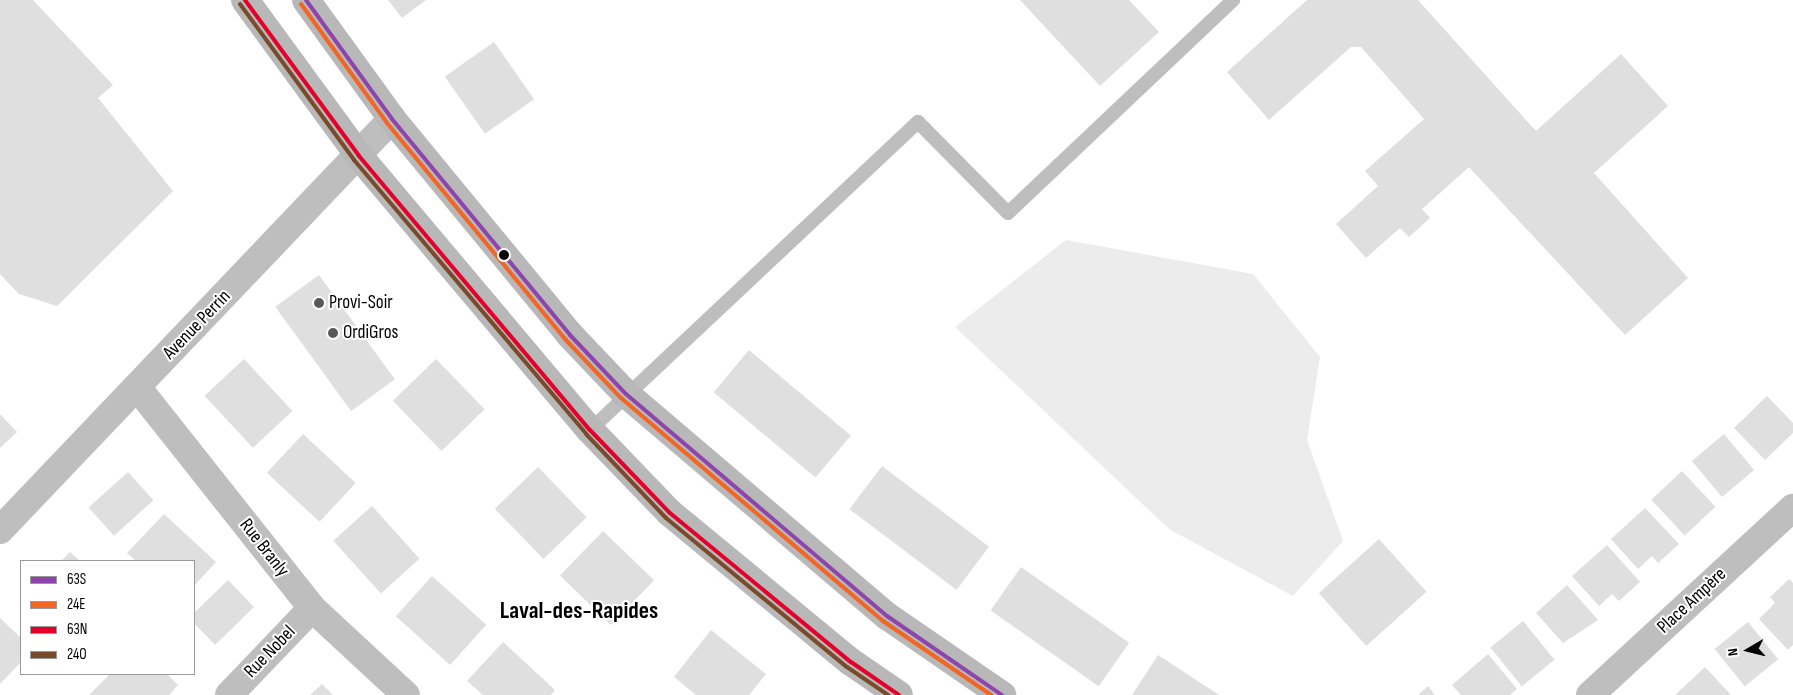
<!DOCTYPE html>
<html>
<head>
<meta charset="utf-8">
<style>
	body { margin:0 }
	#map { position:relative; width:1793px; height:695px; overflow:hidden; background:#fff; font-family:"Sofia Sans Condensed",sans-serif }
	div>[style] { position:absolute }
	.green>* { inset:0; background:#ececec }
	.building>* { inset:0; background:#dfdfdf; transform-origin:0 0 }
	.lane>* { height:14px; margin:-7px; padding:0 7px; transform-origin:7px; border-radius:7px; background:#bebebe }
	.street>* { height:28px; margin:-14px; padding:0 14px; transform-origin:14px; border-radius:14px; background:#bebebe }
	.secondary>* { height:28px; margin:-14px; padding:0 14px; transform-origin:14px; border-radius:14px; background:#b8b8b8 }
	.bus-1>* { height:4px; margin:-2px; padding:0 2px; transform-origin:2px; border-radius:2px; background:#8e44ad }
	.bus-2>* { height:4px; margin:-2px; padding:0 2px; transform-origin:2px; border-radius:2px; background:#f26522 }
	.bus-3>* { height:4px; margin:-2px; padding:0 2px; transform-origin:2px; border-radius:2px; background:#e4002b }
	.bus-4>* { height:4px; margin:-2px; padding:0 2px; transform-origin:2px; border-radius:2px; background:#7a4b2a }
	.dots>* { width:14px; height:14px; translate:-50% -50%; box-sizing:border-box; border:2px solid #fff; border-radius:50% }
	span { translate:-50% -50%; white-space:nowrap; text-align:center; line-height:1.15; -webkit-text-stroke:4px #fff; paint-order:stroke }
	.poi-label { font-size:19px; color:#000 }
	.left { translate:0 -50%; text-align:left }
	.street-label { font-size:19px; color:#000 }
	.district-label { font-size:24px; color:#000; font-weight:700 }
	.legend { position:absolute; left:20px; top:560px; width:175px; height:115px; box-sizing:border-box; background:#fff; border:1px solid #999; margin:0; padding:6px 9px; list-style:none; font-size:15px; color:#000 }
	.legend li { display:flex; align-items:center; gap:10px; height:25px }
	.legend b { width:25px; border:1px solid #999 }
	.north { position:absolute; left:1723px; top:625px; width:50px; height:50px; -webkit-text-stroke:4px #fff; paint-order:stroke; rotate:262deg; font-size:14px; font-weight:700; line-height:20px; text-align:center; color:#000 }
	.north::after { content:''; display:block; margin:auto; width:18px; height:22px; background:#000; clip-path:polygon(50% 0,100% 100%,50% 72%,0 100%) }
</style>
</head>
<body>
<div id="map">
	<div class="green">
		<i style="clip-path:polygon(1066px 240px,1253px 274px,1320px 357px,1307px 440px,1343px 541px,1293px 596px,1169px 529px,955px 327px)"></i>
	</div>
	<div class="building">
		<i style="clip-path:polygon(0 0,33px 0,113px 85px,98px 98px,173px 191px,57px 306px,19px 294px,0 274px)"></i>
		<i style="clip-path:polygon(388px 0,426px 0,402px 18px)"></i>
		<i style="clip-path:polygon(1020px 0,1129px 0,1159px 32px,1100px 86px)"></i>
		<i style="clip-path:polygon(1307px 0,1418px 0,1536px 131px,1621px 54px,1668px 106px,1594px 173px,1688px 278px,1625px 335px,1469px 167px,1422px 209px,1430px 218px,1409px 237px,1400px 228px,1366px 258px,1336px 224px,1378px 186px,1365px 171px,1424px 119px,1361px 47px,1351px 47px,1269px 120px,1227px 72px)"></i>
		<i style="left:494px;top:42px;width:70px;height:60px;rotate:55deg"></i>
		<i style="left:319px;top:275px;width:129px;height:54px;rotate:54deg"></i>
		<i style="left:749px;top:350px;width:133px;height:55px;rotate:40deg"></i>
		<i style="left:244px;top:359px;width:71px;height:54px;rotate:47deg"></i>
		<i style="left:436px;top:359px;width:70px;height:60px;rotate:46deg"></i>
		<i style="clip-path:polygon(1767px 396px,1793px 423px,1793px 433px,1765px 460px,1734px 428px)"></i>
		<i style="clip-path:polygon(0 414px,17px 432px,0 448px)"></i>
		<i style="left:303px;top:434px;width:72px;height:53px;rotate:43deg"></i>
		<i style="left:1724px;top:434px;width:47px;height:42px;rotate:50deg"></i>
		<i style="left:882px;top:466px;width:134px;height:54px;rotate:37deg"></i>
		<i style="left:538px;top:467px;width:70px;height:60px;rotate:46deg"></i>
		<i style="left:1682px;top:471px;width:49px;height:42px;rotate:47deg"></i>
		<i style="left:128px;top:472px;width:38px;height:53px;rotate:48deg"></i>
		<i style="left:372px;top:506px;width:71px;height:52px;rotate:48deg"></i>
		<i style="clip-path:polygon(1645px 508px,1679px 544px,1658px 563px,1652px 556px,1638px 569px,1611px 539px)"></i>
		<i style="clip-path:polygon(164px 514px,216px 562px,194px 586px,194px 561px,136px 561px,127px 553px)"></i>
		<i style="left:603px;top:531px;width:71px;height:62px;rotate:44deg"></i>
		<i style="left:1379px;top:539px;width:71px;height:81px;rotate:48deg"></i>
		<i style="clip-path:polygon(1607px 545px,1640px 582px,1619px 601px,1612px 594px,1599px 606px,1572px 576px)"></i>
		<i style="clip-path:polygon(70px 552px,80px 561px,61px 561px)"></i>
		<i style="left:1021px;top:567px;width:132px;height:53px;rotate:35deg"></i>
		<i style="left:432px;top:576px;width:73px;height:54px;rotate:42deg"></i>
		<i style="clip-path:polygon(1789px 579px,1793px 583px,1793px 645px,1788px 650px,1759px 619px,1775px 603px,1770px 597px)"></i>
		<i style="clip-path:polygon(228px 580px,254px 607px,215px 645px,194px 623px,194px 613px)"></i>
		<i style="clip-path:polygon(1567px 585px,1598px 620px,1563px 643px,1536px 613px)"></i>
		<i style="clip-path:polygon(0 618px,21px 638px,21px 662px,0 684px)"></i>
		<i style="left:1523px;top:621px;width:50px;height:42px;rotate:51deg"></i>
		<i style="left:1748px;top:622px;width:48px;height:43px;rotate:51deg"></i>
		<i style="clip-path:polygon(711px 630px,766px 674px,749px 695px,696px 695px,674px 677px)"></i>
		<i style="clip-path:polygon(503px 642px,555px 690px,551px 695px,483px 695px,467px 681px)"></i>
		<i style="clip-path:polygon(1488px 654px,1517px 689px,1510px 695px,1461px 695px,1452px 685px)"></i>
		<i style="clip-path:polygon(1158px 655px,1219px 695px,1132px 695px)"></i>
		<i style="clip-path:polygon(1705px 667px,1731px 695px,1675px 695px)"></i>
		<i style="clip-path:polygon(110px 674px,167px 674px,178px 685px,169px 695px,89px 695px)"></i>
		<i style="clip-path:polygon(322px 684px,333px 695px,310px 695px)"></i>
		<i style="clip-path:polygon(1428px 686px,1435px 695px,1418px 695px)"></i>
	</div>
	<div class="lane">
		<i style="left:590px;top:430px;width:450px;rotate:-43.2deg"></i>
		<i style="left:918px;top:122px;width:128px;rotate:45.3deg"></i>
		<i style="left:1008px;top:213px;width:310px;rotate:-43.4deg"></i>
	</div>
	<div class="street">
		<i style="left:137px;top:387px;width:282px;rotate:51.6deg"></i>
		<i style="left:312px;top:608px;width:128px;rotate:42.8deg"></i>
		<i style="left:0;top:530px;width:568px;rotate:-46.36deg"></i>
		<i style="left:229px;top:695px;width:120px;rotate:-46.3deg"></i>
		<i style="left:1590px;top:695px;width:276px;rotate:-42.7deg"></i>
	</div>
	<div class="secondary">
		<i style="left:245px;top:0;width:193px;rotate:53.8deg"></i>
		<i style="left:359px;top:156px;width:358px;rotate:49.9deg"></i>
		<i style="left:590px;top:430px;width:115px;rotate:46.1deg"></i>
		<i style="left:670px;top:513px;width:234px;rotate:39.5deg"></i>
		<i style="left:851px;top:662px;width:58px;rotate:34.5deg"></i>
		<i style="left:306px;top:0;width:147px;rotate:54.1deg"></i>
		<i style="left:392px;top:119px;width:280px;rotate:50.5deg"></i>
		<i style="left:570px;top:335px;width:81px;rotate:46.5deg"></i>
		<i style="left:626px;top:394px;width:343px;rotate:40.4deg"></i>
		<i style="left:887px;top:616px;width:140px;rotate:34.5deg"></i>
	</div>
	<div class="bus-1">
		<i style="left:306px;top:0;width:147px;rotate:54.1deg"></i>
		<i style="left:392px;top:119px;width:280px;rotate:50.5deg"></i>
		<i style="left:570px;top:335px;width:81px;rotate:46.5deg"></i>
		<i style="left:626px;top:394px;width:343px;rotate:40.4deg"></i>
		<i style="left:887px;top:616px;width:140px;rotate:34.5deg"></i>
	</div>
	<div class="bus-2">
		<i style="left:301px;top:4px;width:147px;rotate:54.1deg"></i>
		<i style="left:387px;top:123px;width:280px;rotate:50.5deg"></i>
		<i style="left:565px;top:339px;width:81px;rotate:46.5deg"></i>
		<i style="left:621px;top:398px;width:344px;rotate:40.4deg"></i>
		<i style="left:883px;top:621px;width:131px;rotate:34.4deg"></i>
	</div>
	<div class="bus-3">
		<i style="left:245px;top:0;width:193px;rotate:53.8deg"></i>
		<i style="left:359px;top:156px;width:358px;rotate:49.9deg"></i>
		<i style="left:590px;top:430px;width:115px;rotate:46.1deg"></i>
		<i style="left:670px;top:513px;width:234px;rotate:39.5deg"></i>
		<i style="left:851px;top:662px;width:58px;rotate:34.5deg"></i>
	</div>
	<div class="bus-4">
		<i style="left:240px;top:4px;width:193px;rotate:53.8deg"></i>
		<i style="left:354px;top:160px;width:359px;rotate:49.7deg"></i>
		<i style="left:586px;top:434px;width:116px;rotate:46.4deg"></i>
		<i style="left:666px;top:518px;width:234px;rotate:39.5deg"></i>
		<i style="left:847px;top:667px;width:50px;rotate:34.3deg"></i>
	</div>
	<div class="dots">
		<i style="left:504px;top:255px;background:#000"></i>
		<i style="left:319px;top:303px;background:#595959"></i>
		<i style="left:333px;top:333px;background:#595959"></i>
	</div>
	<div class="poi-label">
		<span class="left" style="left:329px;top:303px">Provi-Soir</span>
		<span class="left" style="left:343px;top:333px">OrdiGros</span>
	</div>
	<div class="street-label">
		<span style="left:197px;top:325px;rotate:-46deg">Avenue Perrin</span>
		<span style="left:264px;top:548px;rotate:52deg">Rue Branly</span>
		<span style="left:1692px;top:601px;rotate:-43deg">Place Ampère</span>
		<span style="left:270px;top:652px;rotate:-46deg">Rue Nobel</span>
	</div>
	<div class="district-label">
		<span style="left:579px;top:611px">Laval-des-Rapides</span>
	</div>
	<ul class="legend">
	<li><b style="height:6px;background:#8e44ad"></b>63S</li>
	<li><b style="height:6px;background:#f26522"></b>24E</li>
	<li><b style="height:6px;background:#e4002b"></b>63N</li>
	<li><b style="height:6px;background:#7a4b2a"></b>24O</li>
	</ul>
	<div class="north">N</div>
</div>
</body>
</html>
